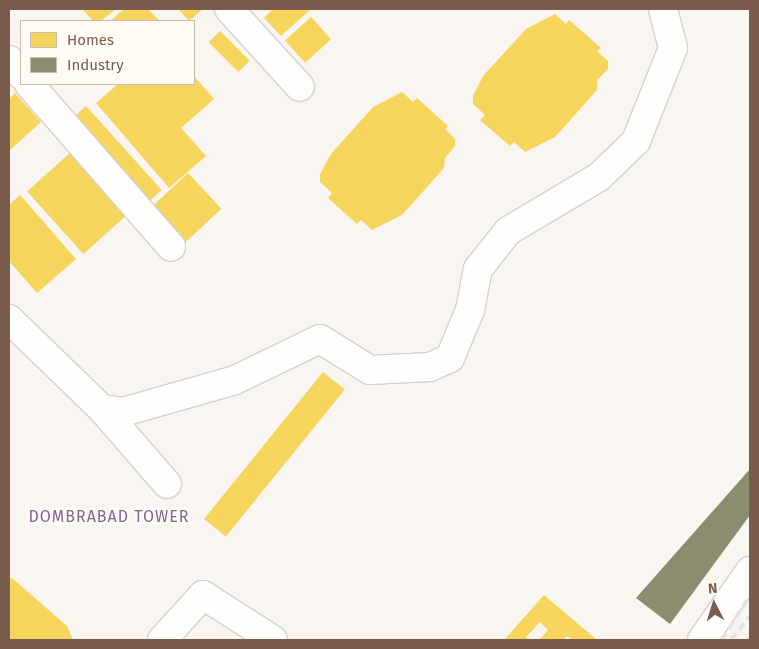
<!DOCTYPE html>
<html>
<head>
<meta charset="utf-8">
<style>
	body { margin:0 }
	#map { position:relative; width:759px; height:649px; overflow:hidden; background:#f9f5f0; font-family:"Fira Sans",sans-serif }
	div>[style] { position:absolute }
	.homes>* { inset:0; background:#f6d55c; transform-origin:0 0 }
	.industry>* { inset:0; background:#8c8c6e }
	.roads { filter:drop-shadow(1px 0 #d7d1cb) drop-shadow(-1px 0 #d7d1cb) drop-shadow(0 1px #d7d1cb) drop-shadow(0 -1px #d7d1cb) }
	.minor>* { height:28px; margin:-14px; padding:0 14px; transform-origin:14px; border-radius:14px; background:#fefefd }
	.rail>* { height:4px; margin-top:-2px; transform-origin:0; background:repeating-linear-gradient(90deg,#e6e3e7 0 8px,transparent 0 13px) }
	span { translate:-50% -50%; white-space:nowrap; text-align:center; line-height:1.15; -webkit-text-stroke:5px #fffaf3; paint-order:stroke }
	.neighbourhood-label { font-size:16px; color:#846695; letter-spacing:1px }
	.frame { position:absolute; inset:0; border:10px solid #7a5c4d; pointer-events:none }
	.legend { position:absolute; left:20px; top:20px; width:175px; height:65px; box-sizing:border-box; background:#fffaf3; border:1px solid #cabbb1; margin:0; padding:6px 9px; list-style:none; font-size:15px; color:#7a5c4d }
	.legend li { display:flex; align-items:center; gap:10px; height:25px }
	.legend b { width:25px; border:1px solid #cabbb1 }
	.north { position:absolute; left:689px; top:579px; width:50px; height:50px; -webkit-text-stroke:4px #fffaf3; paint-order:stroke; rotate:355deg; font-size:14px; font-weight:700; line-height:20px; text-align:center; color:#7a5c4d }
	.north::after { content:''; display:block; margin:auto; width:18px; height:22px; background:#7a5c4d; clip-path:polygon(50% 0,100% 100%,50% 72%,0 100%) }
</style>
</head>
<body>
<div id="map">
	<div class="homes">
		<i style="clip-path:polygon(82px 9px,116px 9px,101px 21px,93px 21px)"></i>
		<i style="clip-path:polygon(124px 9px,148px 9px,160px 21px,110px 21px)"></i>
		<i style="clip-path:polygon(178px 9px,203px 9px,189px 21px)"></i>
		<i style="clip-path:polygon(273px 9px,311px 9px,281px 36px,264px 18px)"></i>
		<i style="clip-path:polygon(555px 14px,566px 24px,569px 20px,601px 48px,597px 51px,608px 61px,608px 69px,597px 80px,597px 90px,555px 137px,525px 152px,514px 142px,510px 146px,480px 120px,485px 115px,473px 104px,473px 96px,483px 76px,526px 29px)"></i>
		<i style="left:311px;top:17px;width:30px;height:35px;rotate:48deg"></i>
		<i style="left:220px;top:31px;width:42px;height:16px;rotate:45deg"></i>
		<i style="clip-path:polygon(194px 76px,214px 99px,181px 128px,206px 156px,169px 188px,96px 103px,118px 84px,194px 84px)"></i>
		<i style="clip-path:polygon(402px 92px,413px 102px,417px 98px,448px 126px,445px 129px,455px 139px,455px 146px,445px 158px,444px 168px,402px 215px,372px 230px,361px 220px,357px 224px,328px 198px,332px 193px,320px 182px,320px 174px,331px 154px,373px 107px)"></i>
		<i style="clip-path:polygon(15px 93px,41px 122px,9px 151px,9px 99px)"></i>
		<i style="left:86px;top:106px;width:113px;height:19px;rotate:48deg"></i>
		<i style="left:71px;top:152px;width:84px;height:59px;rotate:48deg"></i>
		<i style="left:188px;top:173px;width:49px;height:52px;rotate:47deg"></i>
		<i style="clip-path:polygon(20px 195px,76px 259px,37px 293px,9px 261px,9px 205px)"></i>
		<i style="left:323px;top:372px;width:28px;height:189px;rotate:39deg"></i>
		<i style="clip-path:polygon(12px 578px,67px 626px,73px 640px,9px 640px,9px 579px)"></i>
		<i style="clip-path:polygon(544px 595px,597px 640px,572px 640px,567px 636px,563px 640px,539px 640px,548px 630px,540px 622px,526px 637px,529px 640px,504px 640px)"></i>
	</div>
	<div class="industry">
		<i style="clip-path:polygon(750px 469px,750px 515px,670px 624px,636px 598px)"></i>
	</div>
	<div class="roads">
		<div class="minor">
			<i style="left:229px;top:9px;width:105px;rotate:47.7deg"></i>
			<i style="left:9px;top:60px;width:19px;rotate:51deg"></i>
			<i style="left:29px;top:84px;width:216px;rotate:48.9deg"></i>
			<i style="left:9px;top:319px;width:129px;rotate:44.1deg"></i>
			<i style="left:102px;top:409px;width:21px;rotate:8deg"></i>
			<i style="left:123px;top:412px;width:116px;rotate:-15.9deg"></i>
			<i style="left:235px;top:380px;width:94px;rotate:-25.8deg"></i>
			<i style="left:320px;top:339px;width:59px;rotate:31.8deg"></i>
			<i style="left:370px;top:370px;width:60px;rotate:-2.9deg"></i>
			<i style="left:430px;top:367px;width:22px;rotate:-24deg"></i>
			<i style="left:450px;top:358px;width:52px;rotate:-67.4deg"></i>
			<i style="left:470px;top:310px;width:42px;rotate:-79deg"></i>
			<i style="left:478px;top:269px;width:48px;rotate:-51.7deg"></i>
			<i style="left:508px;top:231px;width:106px;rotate:-30.7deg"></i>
			<i style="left:599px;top:177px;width:52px;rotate:-44.2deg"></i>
			<i style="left:636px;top:141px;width:100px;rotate:-68.3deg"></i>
			<i style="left:673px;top:48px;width:40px;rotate:-104.4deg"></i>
			<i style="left:102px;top:409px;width:99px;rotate:49.1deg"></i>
			<i style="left:162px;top:640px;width:61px;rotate:-47.7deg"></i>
			<i style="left:203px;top:595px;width:83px;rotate:32.7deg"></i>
			<i style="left:702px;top:640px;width:84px;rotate:-55.2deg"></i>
		</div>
	</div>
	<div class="rail">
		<i style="left:722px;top:640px;width:53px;rotate:-58.1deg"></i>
		<i style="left:731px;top:640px;width:31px;rotate:-52deg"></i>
		<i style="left:748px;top:640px;width:3px;rotate:-45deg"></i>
	</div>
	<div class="neighbourhood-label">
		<span style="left:109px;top:517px">DOMBRABAD TOWER</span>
	</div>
	<div class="frame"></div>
	<ul class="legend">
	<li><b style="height:14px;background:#f6d55c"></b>Homes</li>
	<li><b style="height:14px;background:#8c8c6e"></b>Industry</li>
	</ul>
	<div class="north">N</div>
</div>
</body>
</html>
